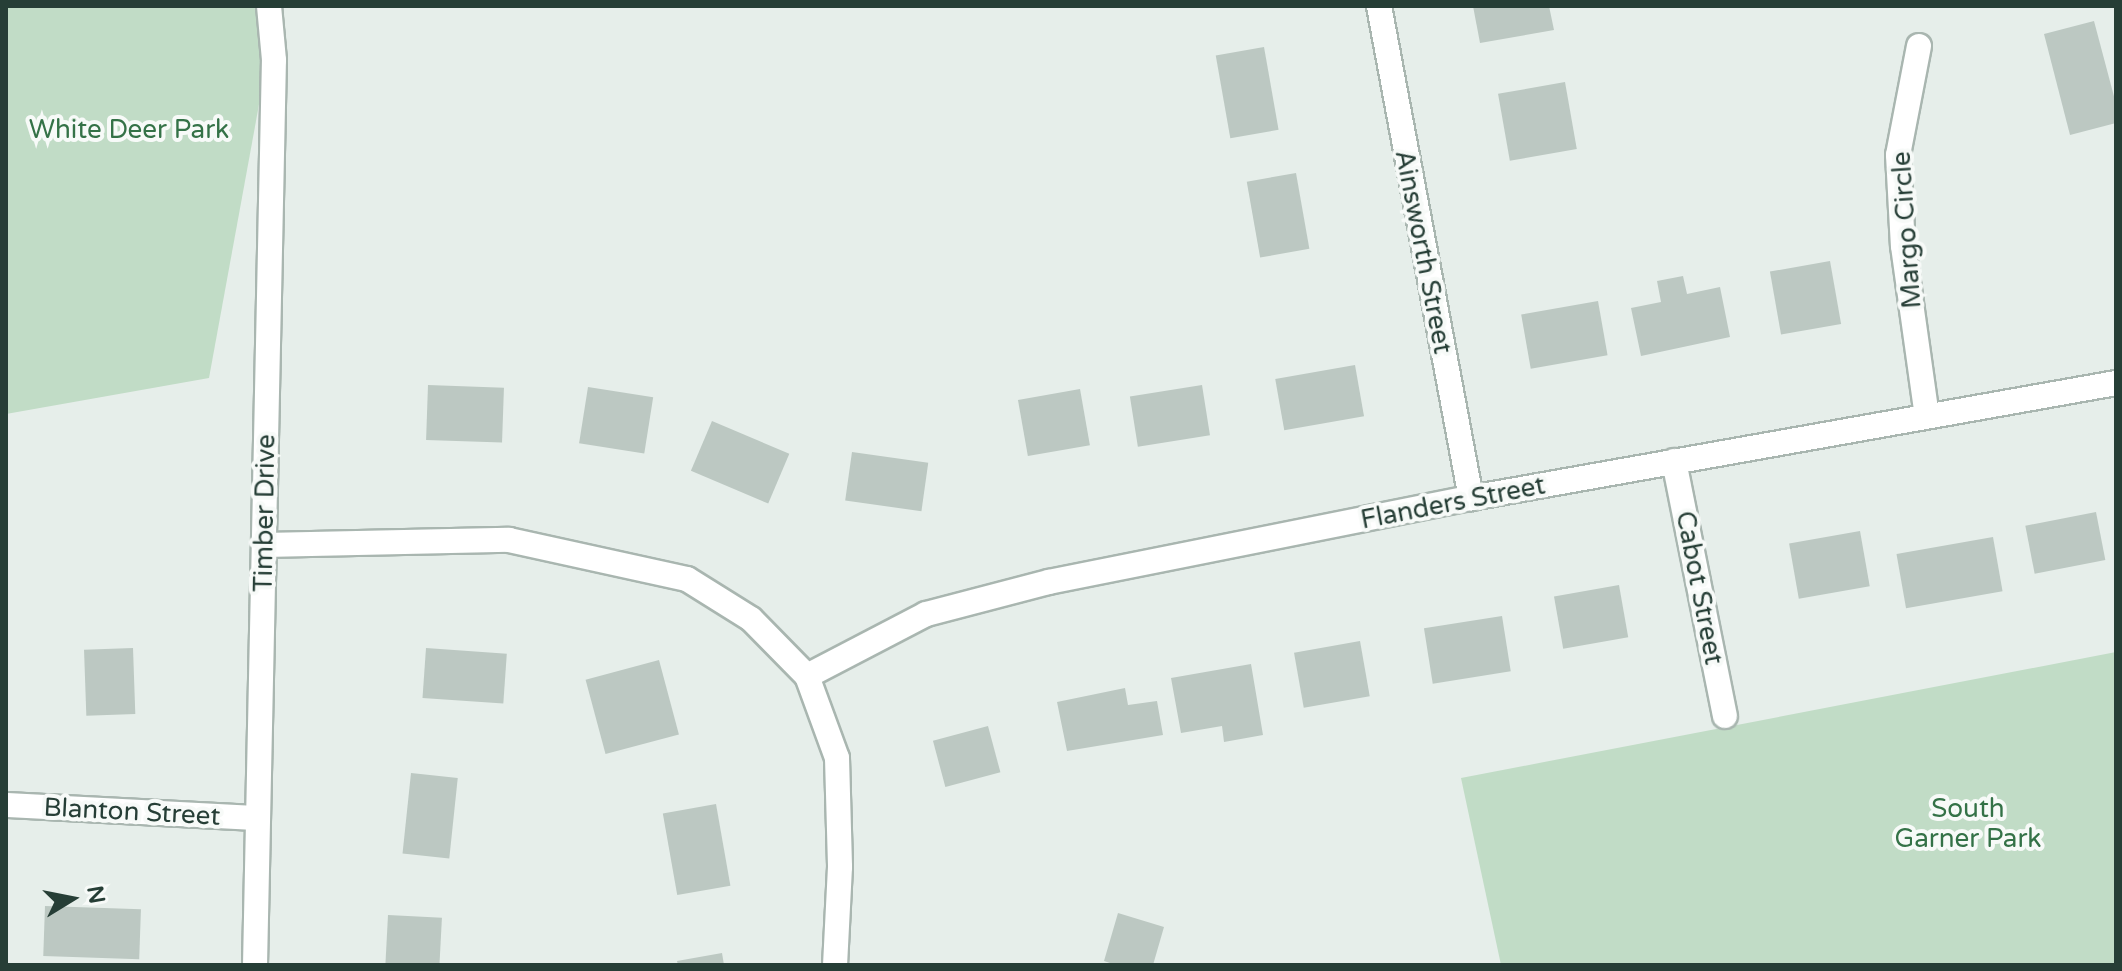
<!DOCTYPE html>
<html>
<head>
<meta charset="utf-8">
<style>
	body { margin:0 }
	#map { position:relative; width:2122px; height:971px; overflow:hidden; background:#e6eeea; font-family:"Varela Round",sans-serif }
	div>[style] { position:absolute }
	.green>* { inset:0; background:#c1dcc6 }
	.building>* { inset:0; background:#bcc8c2; transform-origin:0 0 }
	.roads { filter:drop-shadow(2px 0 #a9b6b0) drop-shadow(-2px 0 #a9b6b0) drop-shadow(0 2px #a9b6b0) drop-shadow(0 -2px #a9b6b0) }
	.street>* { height:24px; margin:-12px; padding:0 12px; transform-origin:12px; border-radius:12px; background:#fff }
	.secondary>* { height:24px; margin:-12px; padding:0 12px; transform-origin:12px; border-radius:12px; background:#fff }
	span { translate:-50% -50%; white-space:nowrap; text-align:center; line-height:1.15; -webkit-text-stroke:8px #f7faf8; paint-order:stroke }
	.park-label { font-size:26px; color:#347247 }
	.street-label { font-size:26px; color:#263e36 }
	.frame { position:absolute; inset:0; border:8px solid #263e36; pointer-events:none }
	.north { position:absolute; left:32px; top:859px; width:80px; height:80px; -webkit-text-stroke:6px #f7faf8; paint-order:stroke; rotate:80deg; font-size:22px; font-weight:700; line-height:32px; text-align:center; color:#263e36 }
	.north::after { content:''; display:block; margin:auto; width:28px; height:36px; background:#263e36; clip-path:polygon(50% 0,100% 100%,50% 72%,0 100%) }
</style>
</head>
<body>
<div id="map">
	<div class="green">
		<i style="clip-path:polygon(6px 6px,277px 6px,209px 378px,6px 414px)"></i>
		<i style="clip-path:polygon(2116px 652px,2116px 965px,1501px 965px,1461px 778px)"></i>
	</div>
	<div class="building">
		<i style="clip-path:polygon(1473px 6px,1549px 6px,1554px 30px,1480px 43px)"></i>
		<i style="clip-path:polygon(2094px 21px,2116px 104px,2116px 123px,2070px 135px,2044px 34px)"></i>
		<i style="left:1264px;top:47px;width:84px;height:49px;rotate:80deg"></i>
		<i style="left:1565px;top:82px;width:68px;height:68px;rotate:80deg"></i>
		<i style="left:1296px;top:173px;width:77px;height:50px;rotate:80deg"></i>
		<i style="left:1830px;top:261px;width:64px;height:61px;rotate:80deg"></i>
		<i style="clip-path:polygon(1683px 276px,1687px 294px,1720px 287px,1730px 337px,1641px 356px,1631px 308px,1661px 302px,1657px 281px)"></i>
		<i style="left:1598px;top:301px;width:55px;height:78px;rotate:80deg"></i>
		<i style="left:1355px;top:365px;width:52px;height:81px;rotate:80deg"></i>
		<i style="left:428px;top:385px;width:76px;height:55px;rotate:2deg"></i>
		<i style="left:1202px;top:385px;width:51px;height:73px;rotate:81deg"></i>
		<i style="left:588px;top:387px;width:66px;height:57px;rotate:9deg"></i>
		<i style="left:1080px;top:389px;width:57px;height:63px;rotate:80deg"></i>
		<i style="left:712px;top:421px;width:84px;height:54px;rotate:23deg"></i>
		<i style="left:852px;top:452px;width:77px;height:49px;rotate:8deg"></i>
		<i style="left:2096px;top:512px;width:49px;height:72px;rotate:79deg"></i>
		<i style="left:1860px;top:531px;width:56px;height:72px;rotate:80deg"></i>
		<i style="left:1993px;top:537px;width:55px;height:98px;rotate:80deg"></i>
		<i style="left:1619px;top:585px;width:53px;height:66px;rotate:80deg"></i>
		<i style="left:1502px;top:616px;width:56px;height:79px;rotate:81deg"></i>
		<i style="left:1360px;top:641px;width:56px;height:67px;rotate:80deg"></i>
		<i style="left:133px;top:648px;width:66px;height:49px;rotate:88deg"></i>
		<i style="left:426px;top:648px;width:81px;height:50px;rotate:4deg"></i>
		<i style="left:659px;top:660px;width:77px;height:76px;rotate:75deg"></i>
		<i style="clip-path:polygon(1251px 664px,1263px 735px,1224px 742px,1222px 726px,1181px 733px,1171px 678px)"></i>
		<i style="clip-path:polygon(1125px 688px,1128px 705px,1157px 701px,1163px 735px,1067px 751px,1057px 702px)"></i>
		<i style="left:988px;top:726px;width:48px;height:57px;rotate:75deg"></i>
		<i style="left:411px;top:773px;width:47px;height:81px;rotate:6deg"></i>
		<i style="left:716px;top:804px;width:83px;height:54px;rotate:80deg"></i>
		<i style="left:45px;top:906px;width:96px;height:50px;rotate:2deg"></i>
		<i style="clip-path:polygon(1118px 913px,1164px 927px,1153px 965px,1116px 965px,1104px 961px)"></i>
		<i style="left:388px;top:915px;width:54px;height:49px;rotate:3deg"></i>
		<i style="clip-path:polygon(722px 953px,724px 965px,678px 965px,677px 961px)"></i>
	</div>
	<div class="roads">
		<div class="street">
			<i style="left:1379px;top:6px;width:501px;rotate:79.41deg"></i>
			<i style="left:1919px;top:46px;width:111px;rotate:100.9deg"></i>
			<i style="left:1898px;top:155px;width:91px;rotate:86.9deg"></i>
			<i style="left:1903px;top:246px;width:172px;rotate:82deg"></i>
			<i style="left:1674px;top:461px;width:260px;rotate:78.7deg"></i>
			<i style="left:264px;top:545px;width:245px;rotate:-1.2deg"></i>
			<i style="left:509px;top:540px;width:182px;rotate:12.4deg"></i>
			<i style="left:687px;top:579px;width:75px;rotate:32deg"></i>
			<i style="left:751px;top:619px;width:80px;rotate:45.5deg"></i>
			<i style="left:807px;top:676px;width:87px;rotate:69.9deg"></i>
			<i style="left:837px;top:758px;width:109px;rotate:88.4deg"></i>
			<i style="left:840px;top:867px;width:98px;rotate:92.9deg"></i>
			<i style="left:807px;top:676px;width:134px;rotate:-27.5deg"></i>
			<i style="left:926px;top:614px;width:127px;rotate:-14.6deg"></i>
			<i style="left:1049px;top:582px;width:430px;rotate:-11.3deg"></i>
			<i style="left:1471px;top:498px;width:655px;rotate:-10.11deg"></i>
			<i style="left:6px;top:805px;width:252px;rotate:3deg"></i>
		</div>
		<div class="secondary">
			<i style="left:255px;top:965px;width:905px;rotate:-88.8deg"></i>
			<i style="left:274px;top:60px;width:54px;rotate:-95.3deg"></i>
		</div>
	</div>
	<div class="park-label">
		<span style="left:129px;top:130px">White Deer Park</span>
		<span style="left:1968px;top:824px">South<br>Garner Park</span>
	</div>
	<div class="street-label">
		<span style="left:1907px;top:230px;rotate:-94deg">Margo Circle</span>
		<span style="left:1423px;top:252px;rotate:79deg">Ainsworth Street</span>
		<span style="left:1453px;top:503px;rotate:-11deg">Flanders Street</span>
		<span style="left:265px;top:513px;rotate:-89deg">Timber Drive</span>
		<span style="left:1699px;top:588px;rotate:79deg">Cabot Street</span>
		<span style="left:132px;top:812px;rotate:3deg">Blanton Street</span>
	</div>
	<div class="frame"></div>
	<div class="north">N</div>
</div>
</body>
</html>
